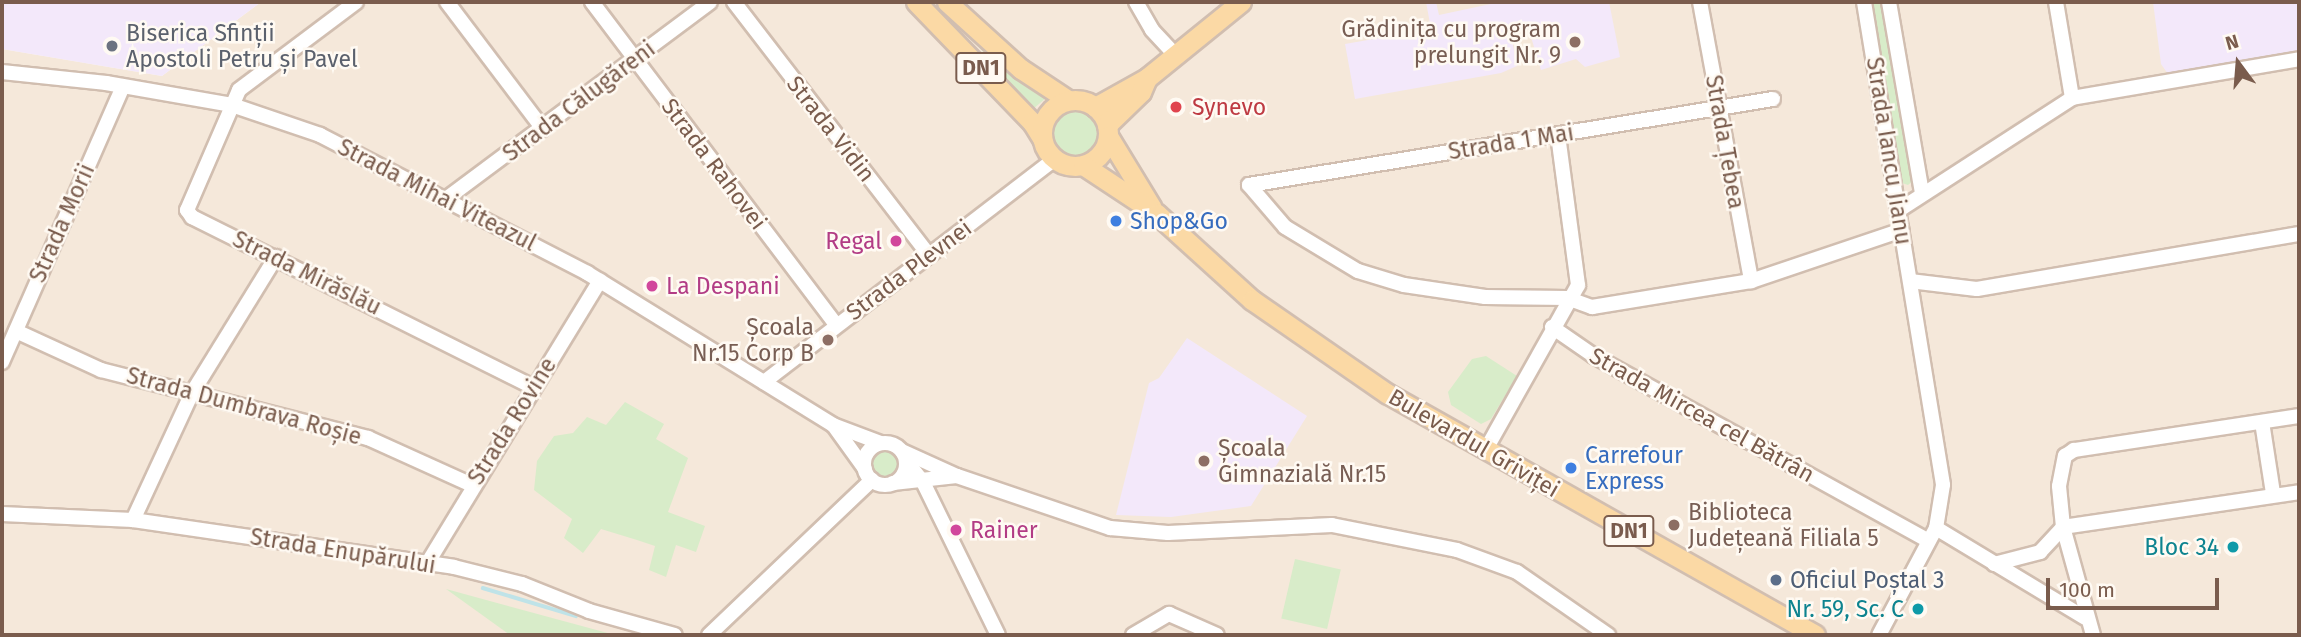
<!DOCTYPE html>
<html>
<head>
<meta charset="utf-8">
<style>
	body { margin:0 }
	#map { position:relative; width:2301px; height:637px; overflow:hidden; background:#fdf6ec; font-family:"Fira Sans",sans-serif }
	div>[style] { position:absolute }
	.residential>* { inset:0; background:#f5e8da }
	.education>* { inset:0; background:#f3e8fa }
	.green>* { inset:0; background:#d8ecc9; transform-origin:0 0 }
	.round { border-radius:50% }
	.stream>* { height:3.5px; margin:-1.75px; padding:0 1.75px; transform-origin:1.75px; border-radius:1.75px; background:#bfe3e8 }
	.roads { filter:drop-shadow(2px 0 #d1beb0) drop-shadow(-2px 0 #d1beb0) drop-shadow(0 2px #d1beb0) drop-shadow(0 -2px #d1beb0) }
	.minor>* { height:14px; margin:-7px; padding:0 7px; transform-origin:7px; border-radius:7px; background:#fff }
	.minor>.ring { margin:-7px; padding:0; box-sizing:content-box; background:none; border:14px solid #fff; border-radius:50% }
	.major>* { height:19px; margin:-9.5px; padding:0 9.5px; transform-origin:9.5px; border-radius:9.5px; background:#fbd9a5 }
	.major>.ring { margin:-9.5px; padding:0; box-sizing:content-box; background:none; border:19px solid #fbd9a5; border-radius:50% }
	.dots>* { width:19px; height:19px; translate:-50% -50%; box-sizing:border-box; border:4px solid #fffaf3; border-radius:50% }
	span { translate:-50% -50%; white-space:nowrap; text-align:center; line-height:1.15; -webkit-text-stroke:5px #fffaf3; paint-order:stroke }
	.shield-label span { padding:2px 5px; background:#fffaf3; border:2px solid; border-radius:5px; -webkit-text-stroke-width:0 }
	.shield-label { font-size:21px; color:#7a5c4d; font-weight:700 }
	.education-label { font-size:23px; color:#785e54 }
	.right { translate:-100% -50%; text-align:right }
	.left { translate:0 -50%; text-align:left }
	.worship-label { font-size:23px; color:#5b616d }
	.street-label { font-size:23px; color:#7a5c4d }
	.health-label { font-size:23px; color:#be3a42 }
	.shop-label { font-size:23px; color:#366cbe }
	.hotel-label { font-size:23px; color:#b23c85 }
	.culture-label { font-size:23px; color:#0d838f }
	.service-label { font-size:23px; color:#4e5e75 }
	.frame { position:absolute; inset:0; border:4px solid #7a5c4d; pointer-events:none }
	.north { position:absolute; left:2203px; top:28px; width:70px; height:70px; -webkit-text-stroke:5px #fffaf3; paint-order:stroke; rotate:344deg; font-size:19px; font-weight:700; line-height:28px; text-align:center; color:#7a5c4d }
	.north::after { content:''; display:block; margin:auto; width:24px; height:32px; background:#7a5c4d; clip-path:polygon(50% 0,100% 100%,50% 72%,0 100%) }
	.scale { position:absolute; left:2046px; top:578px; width:173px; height:32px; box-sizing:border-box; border:4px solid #7a5c4d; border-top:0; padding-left:9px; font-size:21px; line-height:24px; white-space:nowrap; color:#7a5c4d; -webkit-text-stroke:5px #fffaf3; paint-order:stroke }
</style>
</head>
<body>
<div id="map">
	<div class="residential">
		<i style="clip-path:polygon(261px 2px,2299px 2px,2299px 635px,2px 635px,2px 49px,162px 76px)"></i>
	</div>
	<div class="education">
		<i style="clip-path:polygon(2px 2px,261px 2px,162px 76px,2px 49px)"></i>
		<i style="clip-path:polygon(1426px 2px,1436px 2px,1439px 15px,1500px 2px,1609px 2px,1620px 57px,1585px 67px,1576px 59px,1541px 70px,1528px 27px,1509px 24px,1517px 66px,1501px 73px,1355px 99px,1345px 44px,1431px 29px)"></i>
		<i style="clip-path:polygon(2153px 2px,2299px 2px,2299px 52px,2168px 74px,2161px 64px)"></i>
		<i style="clip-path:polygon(1187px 338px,1307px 416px,1251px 506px,1171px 517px,1116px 515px,1149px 383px,1159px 378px)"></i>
	</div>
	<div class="green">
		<i style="clip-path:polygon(1867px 2px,1886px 2px,1914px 180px,1908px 185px,1899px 182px)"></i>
		<i style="clip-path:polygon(981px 43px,1027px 84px,1046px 98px,1033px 109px,978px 46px)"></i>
		<i class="round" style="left:1049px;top:107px;width:52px;height:52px"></i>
		<i style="clip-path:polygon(1486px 356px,1517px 376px,1491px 419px,1481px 424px,1451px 405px,1448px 392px,1472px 359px)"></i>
		<i style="clip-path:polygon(625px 402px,664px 424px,656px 439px,688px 458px,668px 512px,705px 526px,696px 552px,676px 545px,666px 577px,649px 570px,655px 546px,637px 540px,601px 529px,583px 553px,564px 538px,572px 519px,534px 490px,537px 461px,554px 436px,573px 433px,587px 417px,606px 425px)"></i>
		<i class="round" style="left:871px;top:450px;width:30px;height:30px"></i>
		<i style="left:1295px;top:559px;width:47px;height:61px;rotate:13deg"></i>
		<i style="clip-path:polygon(446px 589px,615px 635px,510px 635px)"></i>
	</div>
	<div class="stream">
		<i style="left:483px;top:588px;width:97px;rotate:16.8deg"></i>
	</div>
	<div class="roads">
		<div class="minor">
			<i style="left:356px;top:2px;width:146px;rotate:143.1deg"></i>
			<i style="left:239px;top:90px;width:131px;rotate:113.4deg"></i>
			<i style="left:187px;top:210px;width:9px;rotate:54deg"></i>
			<i style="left:192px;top:217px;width:381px;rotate:26.5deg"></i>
			<i style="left:447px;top:2px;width:159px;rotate:52.9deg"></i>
			<i style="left:592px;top:2px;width:405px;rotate:52.9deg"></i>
			<i style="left:734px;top:2px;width:319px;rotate:52.4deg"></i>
			<i style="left:1136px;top:2px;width:32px;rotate:60deg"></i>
			<i style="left:1152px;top:30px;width:34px;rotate:47deg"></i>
			<i style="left:1700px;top:2px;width:284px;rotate:79.6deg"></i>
			<i style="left:1864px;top:2px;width:489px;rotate:80.7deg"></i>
			<i style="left:1943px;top:485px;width:44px;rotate:99.2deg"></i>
			<i style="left:1936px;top:528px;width:121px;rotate:118deg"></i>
			<i style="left:1889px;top:2px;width:195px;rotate:80.2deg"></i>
			<i style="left:2056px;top:2px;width:97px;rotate:80.5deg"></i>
			<i style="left:2px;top:72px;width:105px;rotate:6deg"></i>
			<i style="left:106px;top:83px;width:128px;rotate:9.9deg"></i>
			<i style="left:232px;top:105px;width:93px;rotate:18.8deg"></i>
			<i style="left:320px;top:135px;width:301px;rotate:27.3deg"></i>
			<i style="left:587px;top:273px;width:289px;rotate:31.7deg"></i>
			<i style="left:833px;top:425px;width:51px;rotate:20.6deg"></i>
			<i style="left:1773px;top:99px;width:531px;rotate:170.68deg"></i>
			<i style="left:1249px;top:185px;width:55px;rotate:49.4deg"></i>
			<i style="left:1285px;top:227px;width:85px;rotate:31.1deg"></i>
			<i style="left:1358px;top:271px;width:48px;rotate:16.9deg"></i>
			<i style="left:1404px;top:285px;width:82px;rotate:8.4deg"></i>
			<i style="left:1485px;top:297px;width:82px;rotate:0.7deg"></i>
			<i style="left:1567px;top:298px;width:27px;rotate:20deg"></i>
			<i style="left:1592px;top:307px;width:161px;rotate:-9.3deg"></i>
			<i style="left:1751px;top:281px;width:159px;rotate:-18.7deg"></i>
			<i style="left:446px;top:199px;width:329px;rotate:-36.7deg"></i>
			<i style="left:1899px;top:210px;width:206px;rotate:-32.9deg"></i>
			<i style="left:2072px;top:98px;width:230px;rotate:-9.7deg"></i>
			<i style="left:1910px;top:281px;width:67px;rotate:6.8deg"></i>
			<i style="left:1977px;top:289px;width:327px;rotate:-9.7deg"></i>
			<i style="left:1552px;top:327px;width:51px;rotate:34.6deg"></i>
			<i style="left:1594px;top:356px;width:381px;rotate:28.9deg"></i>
			<i style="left:16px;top:331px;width:94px;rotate:24.6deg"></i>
			<i style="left:101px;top:370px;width:276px;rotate:14.3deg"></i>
			<i style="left:368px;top:438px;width:114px;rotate:24.3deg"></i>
			<i style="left:2px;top:362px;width:301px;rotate:-66.3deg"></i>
			<i style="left:764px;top:382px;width:367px;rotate:-37.5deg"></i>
			<i style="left:2262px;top:422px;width:72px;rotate:81.2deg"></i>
			<i style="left:834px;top:426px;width:53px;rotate:54.2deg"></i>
			<i class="ring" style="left:864px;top:443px;width:28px;height:28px"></i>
			<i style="left:902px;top:451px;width:60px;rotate:24.4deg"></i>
			<i style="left:957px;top:476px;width:162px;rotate:18.8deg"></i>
			<i style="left:1110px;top:528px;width:58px;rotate:4.9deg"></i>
			<i style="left:1168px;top:533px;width:164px;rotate:-2.8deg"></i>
			<i style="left:1332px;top:525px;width:127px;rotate:11.3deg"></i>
			<i style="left:1457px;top:550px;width:64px;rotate:20.1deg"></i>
			<i style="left:1517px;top:572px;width:111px;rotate:34.7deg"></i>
			<i style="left:1485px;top:451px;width:190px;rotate:-60.7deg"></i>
			<i style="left:1578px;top:285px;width:151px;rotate:-97.6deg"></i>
			<i style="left:906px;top:461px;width:27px;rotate:51deg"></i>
			<i style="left:923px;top:482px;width:170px;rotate:63.9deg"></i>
			<i style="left:893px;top:483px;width:64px;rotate:-6.2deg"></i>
			<i style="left:2px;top:514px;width:131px;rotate:2.6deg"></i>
			<i style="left:133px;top:520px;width:324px;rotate:8.3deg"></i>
			<i style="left:454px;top:567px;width:70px;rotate:14deg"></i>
			<i style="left:522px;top:584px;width:72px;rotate:21.9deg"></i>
			<i style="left:589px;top:611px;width:89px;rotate:15.6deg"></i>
			<i style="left:133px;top:520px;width:140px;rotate:-65.1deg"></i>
			<i style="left:192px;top:393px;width:160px;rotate:-58.3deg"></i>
			<i style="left:1936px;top:528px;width:174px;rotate:31.1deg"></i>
			<i style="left:427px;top:564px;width:332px;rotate:-58.6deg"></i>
			<i style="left:1994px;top:564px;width:48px;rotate:-14.6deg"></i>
			<i style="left:2040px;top:552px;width:34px;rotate:-47deg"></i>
			<i style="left:2063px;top:527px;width:239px;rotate:-8.4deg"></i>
			<i style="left:709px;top:635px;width:225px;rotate:-43.6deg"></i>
			<i style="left:1133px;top:635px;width:42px;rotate:-30.3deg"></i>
			<i style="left:1169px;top:614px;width:52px;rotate:23.6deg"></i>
			<i style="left:2093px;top:635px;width:112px;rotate:-105.5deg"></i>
			<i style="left:2063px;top:527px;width:41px;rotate:-95.6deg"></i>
			<i style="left:2059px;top:486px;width:31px;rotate:-79deg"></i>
			<i style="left:2065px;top:456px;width:11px;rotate:-34deg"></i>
			<i style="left:2074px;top:450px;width:228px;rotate:-8.6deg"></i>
		</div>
		<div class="major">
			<i style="left:916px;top:2px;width:167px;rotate:46deg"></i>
			<i style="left:1032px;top:122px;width:19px;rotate:58deg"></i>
			<i style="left:947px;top:2px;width:100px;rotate:42.2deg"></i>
			<i style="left:1021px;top:69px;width:56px;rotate:33.4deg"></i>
			<i class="ring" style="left:1042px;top:100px;width:47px;height:47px"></i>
			<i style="left:1095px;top:107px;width:60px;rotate:-29.1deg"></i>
			<i style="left:1147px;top:78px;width:121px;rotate:-39deg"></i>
			<i style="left:1107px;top:125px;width:47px;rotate:-44.1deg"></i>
			<i style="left:1141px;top:92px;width:15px;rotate:-67deg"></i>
			<i style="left:1108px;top:136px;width:84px;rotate:58.6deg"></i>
			<i style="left:1083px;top:165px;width:89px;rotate:33.5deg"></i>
			<i style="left:1157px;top:214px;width:128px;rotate:42.2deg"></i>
			<i style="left:1252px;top:300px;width:165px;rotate:34.7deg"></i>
			<i style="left:1388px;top:394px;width:490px;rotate:29.4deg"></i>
		</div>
	</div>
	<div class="dots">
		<i style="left:1575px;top:42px;background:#8d6e63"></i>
		<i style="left:112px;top:46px;background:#6b7280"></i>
		<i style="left:1176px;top:107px;background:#e0444e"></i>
		<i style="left:1116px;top:221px;background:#3f7fe0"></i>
		<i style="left:896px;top:241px;background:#d1479c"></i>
		<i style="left:652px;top:286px;background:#d1479c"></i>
		<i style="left:828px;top:340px;background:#8d6e63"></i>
		<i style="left:1204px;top:461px;background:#8d6e63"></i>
		<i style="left:1571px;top:468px;background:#3f7fe0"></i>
		<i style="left:1674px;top:525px;background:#8d6e63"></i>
		<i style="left:956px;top:530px;background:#d1479c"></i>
		<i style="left:2233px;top:547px;background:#0f9aa8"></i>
		<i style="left:1776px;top:580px;background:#5c6f8a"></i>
		<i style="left:1918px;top:609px;background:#0f9aa8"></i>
	</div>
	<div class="shield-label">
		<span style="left:981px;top:68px">DN1</span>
		<span style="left:1629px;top:531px">DN1</span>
	</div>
	<div class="education-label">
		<span class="right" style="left:1561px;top:42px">Grădinița cu program<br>prelungit Nr. 9</span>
		<span class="right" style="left:814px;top:340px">Școala<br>Nr.15 Corp B</span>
		<span class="left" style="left:1218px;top:461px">Școala<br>Gimnazială Nr.15</span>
		<span class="left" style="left:1688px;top:525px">Biblioteca<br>Județeană Filiala 5</span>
	</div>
	<div class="worship-label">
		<span class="left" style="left:126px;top:46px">Biserica Sfinții<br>Apostoli Petru și Pavel</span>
	</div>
	<div class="street-label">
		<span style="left:579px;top:101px;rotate:-37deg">Strada Călugăreni</span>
		<span style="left:831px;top:129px;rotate:52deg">Strada Vidin</span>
		<span style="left:1511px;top:142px;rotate:-9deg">Strada 1 Mai</span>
		<span style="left:1725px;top:142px;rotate:80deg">Strada Țebea</span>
		<span style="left:1889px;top:151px;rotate:81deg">Strada Iancu Jianu</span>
		<span style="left:714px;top:164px;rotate:53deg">Strada Rahovei</span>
		<span style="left:437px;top:195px;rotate:27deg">Strada Mihai Viteazul</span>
		<span style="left:62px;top:223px;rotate:-66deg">Strada Morii</span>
		<span style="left:909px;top:270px;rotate:-37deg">Strada Plevnei</span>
		<span style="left:307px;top:273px;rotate:26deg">Strada Mirăslău</span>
		<span style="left:244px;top:406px;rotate:15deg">Strada Dumbrava Roșie</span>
		<span style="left:1702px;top:415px;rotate:29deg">Strada Mircea cel Bătrân</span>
		<span style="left:512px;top:421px;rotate:-58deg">Strada Rovine</span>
		<span style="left:1474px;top:443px;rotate:30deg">Bulevardul Griviței</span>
		<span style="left:343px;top:551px;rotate:9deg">Strada Enupărului</span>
	</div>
	<div class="health-label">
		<span class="left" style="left:1192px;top:107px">Synevo</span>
	</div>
	<div class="shop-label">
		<span class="left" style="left:1130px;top:221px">Shop&amp;Go</span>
		<span class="left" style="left:1585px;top:468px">Carrefour<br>Express</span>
	</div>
	<div class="hotel-label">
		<span class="right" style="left:882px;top:241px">Regal</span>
		<span class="left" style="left:666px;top:286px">La Despani</span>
		<span class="left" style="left:970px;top:530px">Rainer</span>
	</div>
	<div class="culture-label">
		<span class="right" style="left:2219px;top:547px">Bloc 34</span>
		<span class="right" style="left:1904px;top:609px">Nr. 59, Sc. C</span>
	</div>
	<div class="service-label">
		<span class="left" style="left:1790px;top:580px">Oficiul Poștal 3</span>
	</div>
	<div class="frame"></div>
	<div class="north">N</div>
	<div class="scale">100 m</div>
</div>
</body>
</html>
